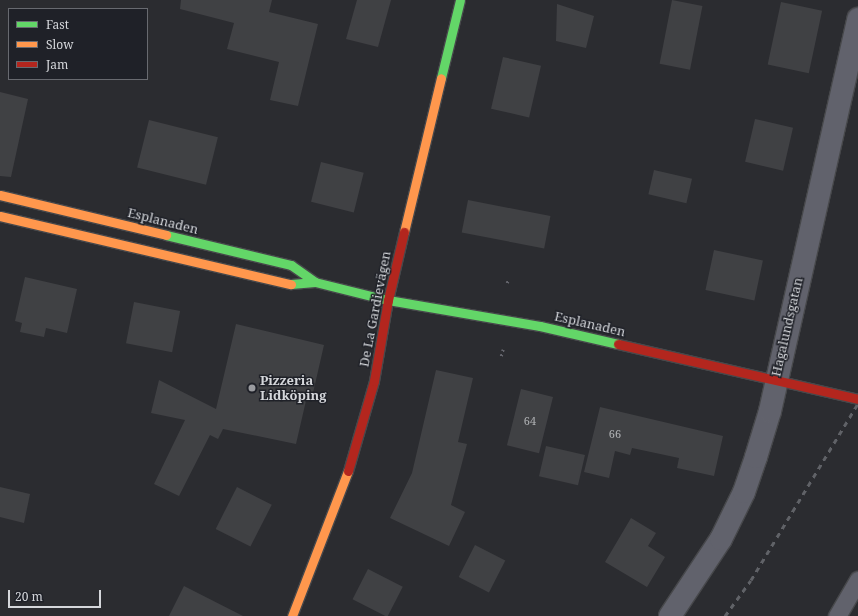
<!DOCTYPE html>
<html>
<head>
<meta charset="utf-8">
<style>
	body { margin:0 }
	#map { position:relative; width:858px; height:616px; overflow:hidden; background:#2b2c30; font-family:"Noto Serif",serif }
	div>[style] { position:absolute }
	.building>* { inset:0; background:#404144; transform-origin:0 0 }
	.path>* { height:2.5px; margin-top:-1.25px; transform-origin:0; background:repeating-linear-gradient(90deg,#64656c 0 2px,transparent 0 5px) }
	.roads { filter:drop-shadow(1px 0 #47484b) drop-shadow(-1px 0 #47484b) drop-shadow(0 1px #47484b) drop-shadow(0 -1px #47484b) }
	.lane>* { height:17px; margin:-8.5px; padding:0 8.5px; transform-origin:8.5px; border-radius:8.5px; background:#61626c }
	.street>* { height:22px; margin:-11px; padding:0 11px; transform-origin:11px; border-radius:11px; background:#61626c }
	.fast>* { height:9px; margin:-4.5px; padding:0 4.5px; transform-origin:4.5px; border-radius:4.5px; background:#63d668 }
	.slow>* { height:9px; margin:-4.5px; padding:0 4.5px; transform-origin:4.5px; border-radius:4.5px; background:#ff974d }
	.jam>* { height:9px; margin:-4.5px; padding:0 4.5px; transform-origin:4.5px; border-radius:4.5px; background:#b3261e }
	.rail>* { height:3px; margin-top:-1.5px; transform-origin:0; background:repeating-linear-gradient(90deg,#606267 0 5px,transparent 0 10px) }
	.dots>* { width:11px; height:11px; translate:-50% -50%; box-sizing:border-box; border:2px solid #1f2128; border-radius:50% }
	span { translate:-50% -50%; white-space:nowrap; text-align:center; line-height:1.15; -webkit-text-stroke:3px #1f2128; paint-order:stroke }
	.number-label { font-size:11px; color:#b0b2b5 }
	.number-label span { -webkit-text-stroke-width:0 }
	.street-label { font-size:13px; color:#d5d7db }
	.poi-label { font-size:13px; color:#d5d7db; font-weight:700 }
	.left { translate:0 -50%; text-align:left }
	.legend { position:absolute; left:8px; top:8px; width:140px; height:72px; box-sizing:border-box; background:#1f2128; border:1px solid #686a70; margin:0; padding:5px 7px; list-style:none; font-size:12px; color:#d5d7db }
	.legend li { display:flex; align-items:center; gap:8px; height:20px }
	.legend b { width:20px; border:1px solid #686a70 }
	.scale { position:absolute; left:8px; top:590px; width:93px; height:18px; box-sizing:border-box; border:2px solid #d5d7db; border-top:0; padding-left:5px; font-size:12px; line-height:14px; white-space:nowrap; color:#d5d7db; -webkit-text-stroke:3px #1f2128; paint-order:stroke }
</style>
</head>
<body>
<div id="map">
	<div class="building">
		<i style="clip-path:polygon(181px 0,272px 0,269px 12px,318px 24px,298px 106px,270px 100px,279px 62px,227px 49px,234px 23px,180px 9px)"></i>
		<i style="clip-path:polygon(357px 0,391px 0,378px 47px,346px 39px)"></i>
		<i style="left:672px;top:0;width:31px;height:65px;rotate:11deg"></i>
		<i style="left:781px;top:2px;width:42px;height:64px;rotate:12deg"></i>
		<i style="clip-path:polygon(557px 4px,594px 16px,586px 48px,556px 41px)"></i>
		<i style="left:503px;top:57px;width:39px;height:53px;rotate:13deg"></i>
		<i style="clip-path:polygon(0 92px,28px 99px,11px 177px,0 176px)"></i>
		<i style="left:755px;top:119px;width:39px;height:44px;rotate:13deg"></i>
		<i style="left:149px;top:120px;width:71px;height:49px;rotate:14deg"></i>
		<i style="left:321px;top:162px;width:44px;height:41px;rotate:14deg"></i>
		<i style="left:654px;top:170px;width:39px;height:25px;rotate:13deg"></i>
		<i style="left:468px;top:200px;width:84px;height:33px;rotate:11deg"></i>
		<i style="left:714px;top:250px;width:50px;height:41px;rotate:12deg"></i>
		<i style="clip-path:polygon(25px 277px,77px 289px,67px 333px,46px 328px,44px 337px,20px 332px,22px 323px,15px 321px)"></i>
		<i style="left:134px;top:302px;width:47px;height:42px;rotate:11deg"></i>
		<i style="clip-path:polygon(236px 324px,324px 345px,313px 393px,308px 392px,296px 444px,223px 429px,218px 439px,210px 435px,179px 496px,154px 484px,185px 420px,151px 413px,159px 380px,216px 409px)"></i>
		<i style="clip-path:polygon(436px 370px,473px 378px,458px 442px,467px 444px,451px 505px,465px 512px,449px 546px,390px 518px,412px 473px)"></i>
		<i style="left:521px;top:389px;width:33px;height:58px;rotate:14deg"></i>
		<i style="clip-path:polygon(600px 407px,723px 436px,714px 476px,677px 468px,679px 458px,632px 448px,630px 455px,615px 451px,609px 478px,584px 472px)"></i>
		<i style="left:546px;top:446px;width:40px;height:31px;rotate:13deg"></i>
		<i style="clip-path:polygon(0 487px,30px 494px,24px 523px,0 517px)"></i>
		<i style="left:237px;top:487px;width:39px;height:47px;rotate:27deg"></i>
		<i style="clip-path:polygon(631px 518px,656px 533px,648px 546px,665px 557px,647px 587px,605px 562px)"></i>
		<i style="left:475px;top:545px;width:34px;height:36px;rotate:27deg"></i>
		<i style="left:368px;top:569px;width:39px;height:34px;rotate:27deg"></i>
		<i style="clip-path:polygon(184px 586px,243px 616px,169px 616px)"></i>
	</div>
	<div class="path">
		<i style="left:507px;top:283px;width:3px;rotate:-72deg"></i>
		<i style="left:501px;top:356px;width:7px;rotate:-74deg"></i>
	</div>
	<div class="roads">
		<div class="lane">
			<i style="left:837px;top:616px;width:42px;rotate:-59.7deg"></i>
		</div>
		<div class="street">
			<i style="left:670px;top:616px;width:92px;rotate:-56.5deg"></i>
			<i style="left:721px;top:539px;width:52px;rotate:-63.9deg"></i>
			<i style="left:744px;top:492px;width:37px;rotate:-71deg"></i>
			<i style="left:756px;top:457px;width:48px;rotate:-73.1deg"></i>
			<i style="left:770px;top:411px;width:402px;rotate:-77.3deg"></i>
		</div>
		<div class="fast">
			<i style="left:441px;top:78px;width:80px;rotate:-76.3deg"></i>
			<i style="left:166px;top:235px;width:129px;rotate:13.5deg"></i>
			<i style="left:291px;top:265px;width:29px;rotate:35deg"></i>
			<i style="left:291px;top:284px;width:24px;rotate:-5deg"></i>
			<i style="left:315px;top:282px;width:75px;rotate:13.9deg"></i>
			<i style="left:388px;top:300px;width:154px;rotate:9.7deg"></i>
			<i style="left:540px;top:326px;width:80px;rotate:13deg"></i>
		</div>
		<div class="slow">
			<i style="left:0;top:195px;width:171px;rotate:13.5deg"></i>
			<i style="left:0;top:216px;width:299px;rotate:13.2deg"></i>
			<i style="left:404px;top:232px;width:158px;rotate:-76.5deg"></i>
			<i style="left:292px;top:616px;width:155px;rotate:-68.9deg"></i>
		</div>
		<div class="jam">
			<i style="left:618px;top:344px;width:246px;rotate:12.9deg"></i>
			<i style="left:348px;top:471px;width:94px;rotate:-73.9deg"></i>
			<i style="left:374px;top:381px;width:82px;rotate:-80.2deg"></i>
			<i style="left:388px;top:300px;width:70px;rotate:-76.8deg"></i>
		</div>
	</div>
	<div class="rail">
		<i style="left:725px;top:616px;width:44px;rotate:-54.2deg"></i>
		<i style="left:751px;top:580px;width:207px;rotate:-58.8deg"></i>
	</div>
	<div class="dots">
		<i style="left:252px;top:388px;background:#9a9b9f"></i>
	</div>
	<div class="number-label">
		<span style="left:530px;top:421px">64</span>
		<span style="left:615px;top:434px">66</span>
	</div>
	<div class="street-label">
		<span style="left:163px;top:221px;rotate:14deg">Esplanaden</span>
		<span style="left:375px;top:309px;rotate:-79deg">De La Gardievägen</span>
		<span style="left:590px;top:324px;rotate:13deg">Esplanaden</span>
		<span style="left:787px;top:327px;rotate:-77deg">Hagalundsgatan</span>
	</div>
	<div class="poi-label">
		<span class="left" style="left:260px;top:388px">Pizzeria<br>Lidköping</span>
	</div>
	<ul class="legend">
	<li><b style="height:5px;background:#63d668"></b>Fast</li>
	<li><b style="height:5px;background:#ff974d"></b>Slow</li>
	<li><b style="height:5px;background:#b3261e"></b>Jam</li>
	</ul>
	<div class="scale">20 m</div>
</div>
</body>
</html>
